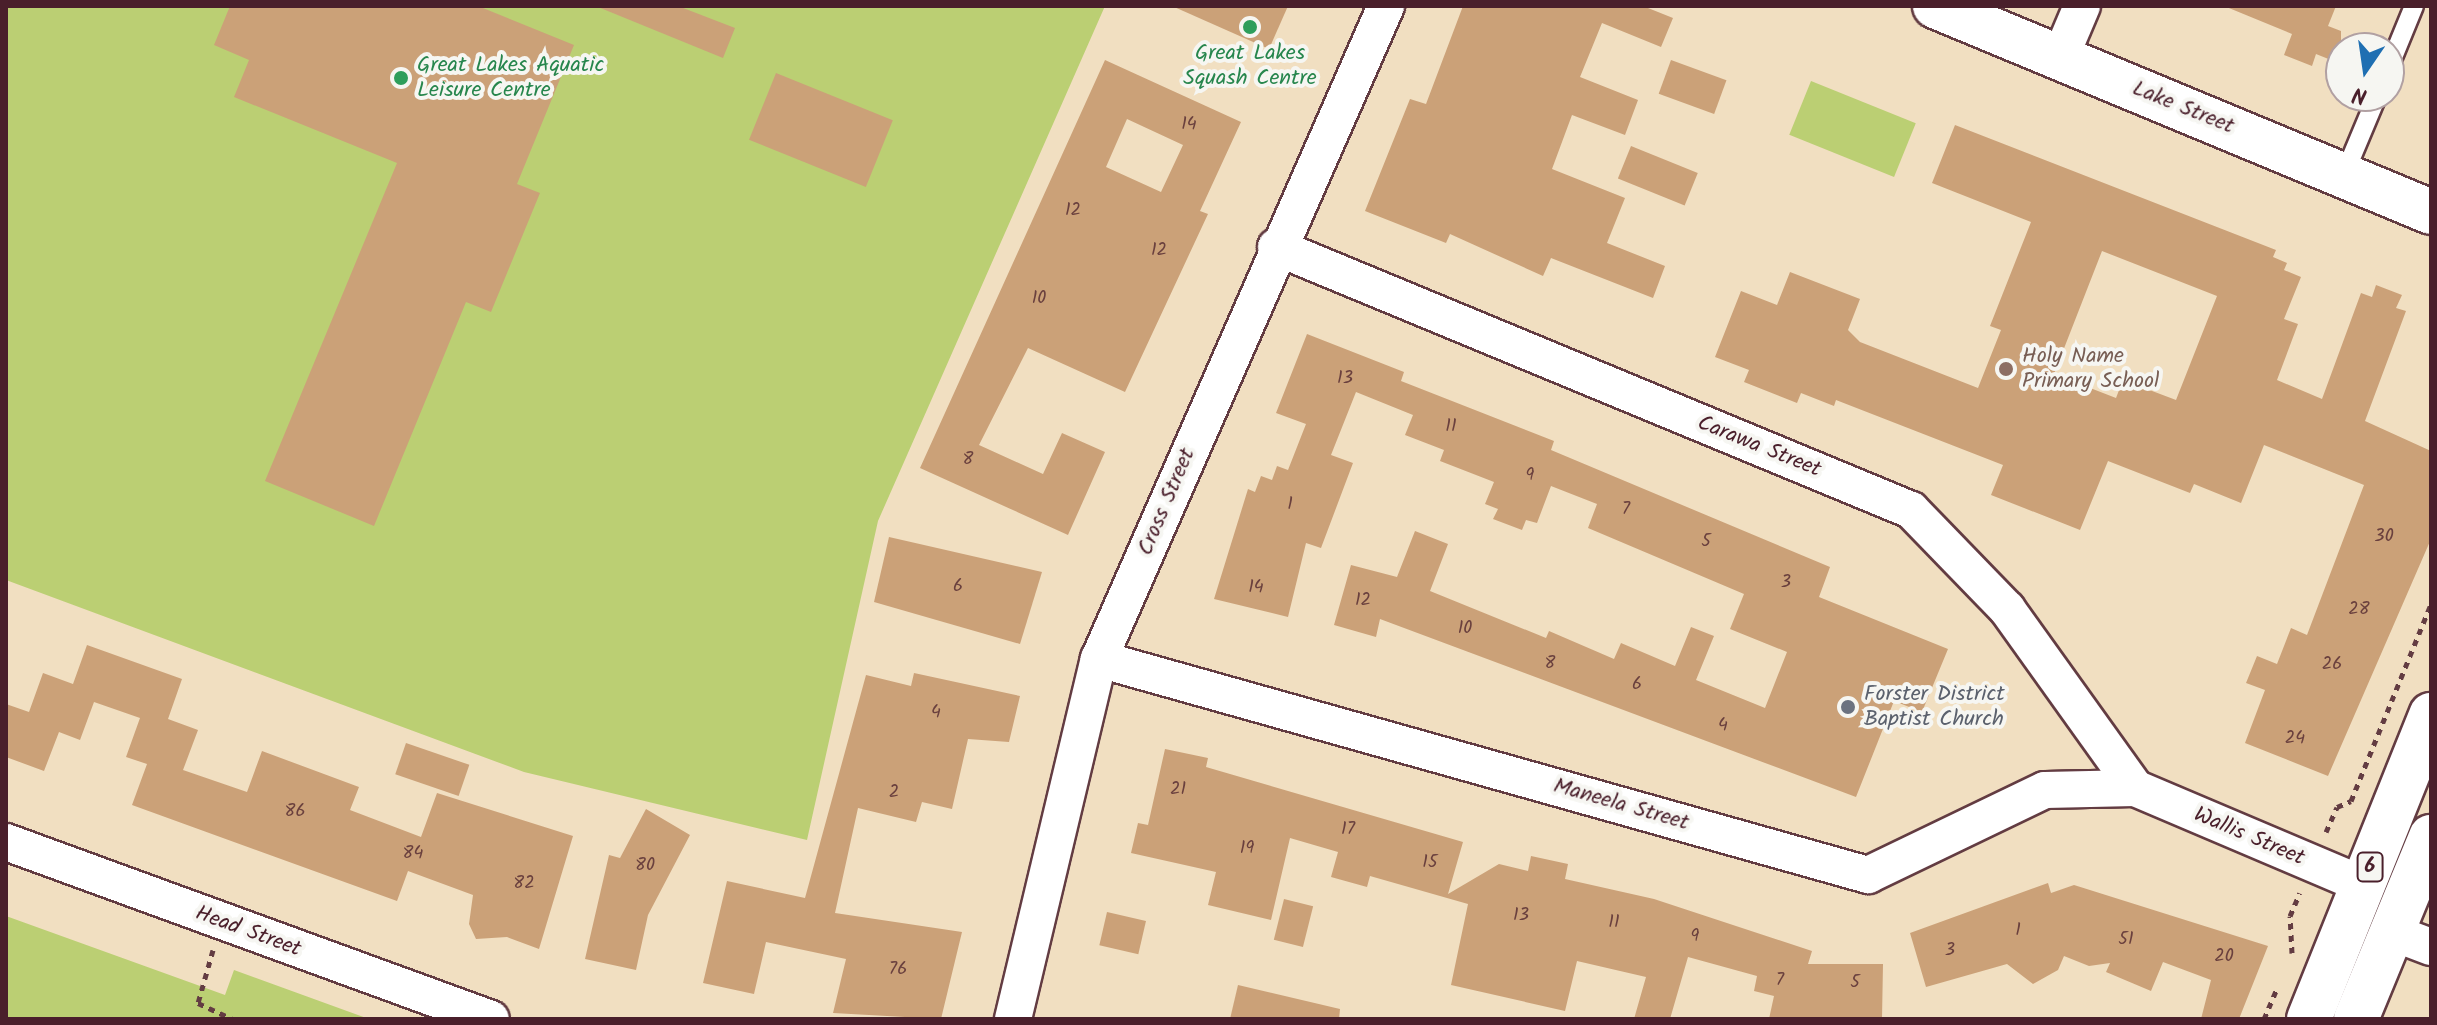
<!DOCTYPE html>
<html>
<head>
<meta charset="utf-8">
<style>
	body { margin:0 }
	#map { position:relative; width:2437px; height:1025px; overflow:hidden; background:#f1dfc1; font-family:Kalam,sans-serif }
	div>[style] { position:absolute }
	.green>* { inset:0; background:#bbcf73; transform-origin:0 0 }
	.building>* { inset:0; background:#cba178; transform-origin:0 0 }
	.path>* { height:5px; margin-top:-2.5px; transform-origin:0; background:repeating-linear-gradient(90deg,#633c42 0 6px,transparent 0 12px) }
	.roads { filter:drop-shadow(2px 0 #633c42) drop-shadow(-2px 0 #633c42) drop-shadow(0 2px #633c42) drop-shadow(0 -2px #633c42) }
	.service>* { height:18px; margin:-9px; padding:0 9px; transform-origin:9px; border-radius:9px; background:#fff }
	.minor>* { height:36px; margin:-18px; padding:0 18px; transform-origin:18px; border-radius:18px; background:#fff }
	.tertiary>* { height:44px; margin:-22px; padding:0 22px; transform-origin:22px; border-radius:22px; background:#fff }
	.primary>* { height:44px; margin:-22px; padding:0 22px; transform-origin:22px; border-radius:22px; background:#fff }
	.dots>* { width:22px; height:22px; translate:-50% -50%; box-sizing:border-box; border:4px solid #f6f6f2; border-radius:50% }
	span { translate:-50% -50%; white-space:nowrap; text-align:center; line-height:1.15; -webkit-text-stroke:8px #f6f6f2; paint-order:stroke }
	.number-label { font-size:18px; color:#6a403e }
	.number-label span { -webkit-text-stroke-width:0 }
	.shield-label span { padding:2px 6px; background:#f6f6f2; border:2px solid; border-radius:6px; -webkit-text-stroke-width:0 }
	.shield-label { font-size:20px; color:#4a1f2b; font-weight:700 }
	.leisure-label { font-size:22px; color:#27864d }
	.left { translate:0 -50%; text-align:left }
	.street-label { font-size:22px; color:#4a1f2b }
	.education-label { font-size:22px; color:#785e54 }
	.worship-label { font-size:22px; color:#5b616d }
	.frame { position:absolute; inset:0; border:8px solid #4a1f2b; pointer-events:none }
	.north { position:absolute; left:2325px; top:32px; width:80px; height:80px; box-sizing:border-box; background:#f6f6f2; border:2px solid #b1a0a2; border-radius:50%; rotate:193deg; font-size:22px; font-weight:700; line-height:32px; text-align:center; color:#4a1f2b }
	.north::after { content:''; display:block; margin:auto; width:28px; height:36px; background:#1f6fb2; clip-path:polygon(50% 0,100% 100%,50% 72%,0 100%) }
</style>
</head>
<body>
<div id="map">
	<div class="green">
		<i style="clip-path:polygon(6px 6px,1105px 6px,878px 521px,807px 840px,524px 772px,6px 580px)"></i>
		<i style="left:1811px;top:81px;width:113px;height:58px;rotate:22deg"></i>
		<i style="clip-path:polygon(6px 916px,225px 995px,234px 970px,369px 1019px,6px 1019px)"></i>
	</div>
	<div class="building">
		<i style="clip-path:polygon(230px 6px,478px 6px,574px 45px,517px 184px,540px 193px,491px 312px,466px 302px,374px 526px,265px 481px,397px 163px,234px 97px,249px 60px,214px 45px)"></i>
		<i style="clip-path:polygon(678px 6px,735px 28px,723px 58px,598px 7px)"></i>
		<i style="clip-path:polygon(1172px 6px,1288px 6px,1269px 49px)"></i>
		<i style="clip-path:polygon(1463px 6px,1643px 6px,1673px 18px,1661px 47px,1602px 23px,1580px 77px,1638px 100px,1625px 135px,1572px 115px,1552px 169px,1625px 198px,1607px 243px,1665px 266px,1653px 298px,1551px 258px,1543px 276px,1450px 234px,1446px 243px,1365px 211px,1410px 99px,1426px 104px)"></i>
		<i style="clip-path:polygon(2224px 6px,2336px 6px,2328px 26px,2341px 31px,2341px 64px,2316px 54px,2312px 66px,2284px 55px,2292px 34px)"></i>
		<i style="clip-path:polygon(evenodd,1105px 60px,1241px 122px,1200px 211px,1208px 214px,1125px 392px,1028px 348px,979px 445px,1043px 474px,1062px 433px,1105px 452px,1068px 535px,920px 468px,1105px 60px,1127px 119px,1183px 145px,1161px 192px,1106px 167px,1127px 119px)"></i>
		<i style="left:1671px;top:60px;width:59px;height:36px;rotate:20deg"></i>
		<i style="left:776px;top:73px;width:126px;height:72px;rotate:22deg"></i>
		<i style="clip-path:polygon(evenodd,1955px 125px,2276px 250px,2273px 257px,2287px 263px,2284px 270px,2301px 277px,2284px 319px,2298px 324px,2277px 380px,2322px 399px,2361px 293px,2372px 297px,2376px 285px,2402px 295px,2396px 308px,2406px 311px,2365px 421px,2431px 451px,2431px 539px,2328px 776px,2245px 743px,2265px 690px,2246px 683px,2257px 656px,2277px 664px,2291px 628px,2307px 635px,2364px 485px,2264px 445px,2241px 503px,2194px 484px,2190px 493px,2108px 461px,2080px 530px,1991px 495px,2003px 465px,1836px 400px,1834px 406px,1801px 393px,1797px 403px,1744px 382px,1749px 370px,1715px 357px,1741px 291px,1777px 305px,1790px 272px,1860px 299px,1848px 330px,1860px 342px,1978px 388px,2001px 330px,1990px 326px,2031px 222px,1932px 183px,1955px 125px,2102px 251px,2217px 296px,2176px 400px,2123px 380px,2116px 398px,2054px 374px,2102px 251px)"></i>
		<i style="left:1631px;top:146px;width:72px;height:35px;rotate:22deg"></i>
		<i style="clip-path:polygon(1307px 334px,1404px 372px,1401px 381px,1554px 441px,1551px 450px,1830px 567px,1819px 597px,1948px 649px,1922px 712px,1894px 701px,1856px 797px,1380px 619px,1376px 637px,1334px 625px,1351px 565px,1397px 577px,1415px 531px,1448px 544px,1430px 591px,1546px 638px,1549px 631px,1614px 659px,1621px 643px,1675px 666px,1691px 627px,1714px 636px,1696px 680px,1765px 708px,1787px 652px,1730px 629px,1744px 594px,1588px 528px,1597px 504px,1551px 486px,1537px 523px,1526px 520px,1522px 530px,1493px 519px,1498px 509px,1485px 504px,1494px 482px,1440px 461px,1444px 450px,1405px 435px,1413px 415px,1356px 392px,1331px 455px,1353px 463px,1321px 548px,1306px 543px,1288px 617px,1214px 599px,1248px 489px,1255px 492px,1261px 476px,1272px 480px,1277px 466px,1288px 470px,1306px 424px,1276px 413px)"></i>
		<i style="clip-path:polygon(889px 537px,1042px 572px,1020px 644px,874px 602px)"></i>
		<i style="clip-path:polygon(87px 645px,182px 679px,168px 719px,198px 730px,183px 770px,247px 792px,262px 751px,359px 787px,350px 810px,421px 837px,437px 793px,573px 836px,539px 949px,507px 937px,476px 939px,469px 924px,473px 895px,408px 871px,397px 901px,132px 805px,147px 764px,126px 757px,140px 718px,94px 702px,80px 740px,59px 732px,44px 771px,6px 757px,6px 704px,29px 712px,43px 673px,73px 684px)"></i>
		<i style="clip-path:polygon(914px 673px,1020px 696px,1009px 742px,968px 739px,952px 809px,922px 802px,916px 822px,858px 808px,835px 913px,962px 932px,941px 1019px,833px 1013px,846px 959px,766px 942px,754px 994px,703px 983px,727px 881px,805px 898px,866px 675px,911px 686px)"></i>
		<i style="left:406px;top:743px;width:67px;height:33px;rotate:19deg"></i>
		<i style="clip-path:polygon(1165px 749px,1208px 758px,1206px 767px,1463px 842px,1448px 894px,1499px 864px,1528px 871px,1531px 856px,1568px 864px,1565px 879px,1654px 899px,1812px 951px,1808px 964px,1883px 964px,1882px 1019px,1769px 1019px,1774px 996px,1754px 991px,1757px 976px,1688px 957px,1670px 1019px,1634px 1019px,1646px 977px,1577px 961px,1565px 1011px,1451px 985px,1468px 904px,1370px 876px,1367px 887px,1331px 877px,1338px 852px,1290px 838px,1271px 920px,1208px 905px,1216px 872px,1131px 853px,1138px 823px,1148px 825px)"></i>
		<i style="clip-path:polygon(646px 809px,690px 835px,648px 915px,636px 970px,585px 959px,609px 855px,620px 858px)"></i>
		<i style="clip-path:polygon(2048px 883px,2051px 893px,2074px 885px,2268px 946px,2239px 1019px,2201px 1019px,2211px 980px,2163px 962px,2151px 991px,2106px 972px,2110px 963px,2089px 966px,2064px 956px,2058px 970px,2033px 984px,2007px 964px,1926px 987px,1910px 933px)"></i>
		<i style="left:1284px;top:899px;width:30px;height:42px;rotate:14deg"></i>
		<i style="left:1107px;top:912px;width:40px;height:34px;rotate:13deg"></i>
		<i style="clip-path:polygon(1238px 985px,1340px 1009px,1339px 1019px,1230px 1019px)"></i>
	</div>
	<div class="path">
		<i style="left:2326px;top:832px;width:27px;rotate:-66deg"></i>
		<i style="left:2337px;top:807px;width:15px;rotate:-23deg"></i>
		<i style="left:2351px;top:801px;width:213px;rotate:-67.9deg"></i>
		<i style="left:213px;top:950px;width:55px;rotate:105.8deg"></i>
		<i style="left:198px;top:1003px;width:38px;rotate:25deg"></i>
		<i style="left:2292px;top:953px;width:37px;rotate:-93deg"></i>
		<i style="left:2290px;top:916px;width:25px;rotate:-67deg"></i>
		<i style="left:2264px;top:1019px;width:34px;rotate:-67deg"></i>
	</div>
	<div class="roads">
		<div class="service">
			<i style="left:2389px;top:67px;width:66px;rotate:-67.7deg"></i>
			<i style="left:2344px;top:175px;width:86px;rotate:-67.3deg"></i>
		</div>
		<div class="minor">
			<i style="left:2060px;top:58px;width:56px;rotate:-67.1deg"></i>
			<i style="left:1276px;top:247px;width:687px;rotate:22.5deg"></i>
			<i style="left:1911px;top:510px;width:138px;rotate:45.9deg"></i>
			<i style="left:2007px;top:609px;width:220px;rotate:54.4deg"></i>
			<i style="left:1099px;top:659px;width:799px;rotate:15.69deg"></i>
			<i style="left:1868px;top:875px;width:196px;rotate:-25.7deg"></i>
			<i style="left:2045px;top:790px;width:90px;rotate:-1.3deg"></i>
			<i style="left:2135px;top:788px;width:248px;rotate:23deg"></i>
			<i style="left:6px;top:842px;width:516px;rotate:20.05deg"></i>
			<i style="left:2391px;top:932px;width:43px;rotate:20.6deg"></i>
			<i style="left:1013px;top:1019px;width:370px;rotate:-76.6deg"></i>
			<i style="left:1099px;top:659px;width:713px;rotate:-66.27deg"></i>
		</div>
		<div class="tertiary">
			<i style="left:1935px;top:6px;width:537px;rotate:22.55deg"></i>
		</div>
		<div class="primary">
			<i style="left:2309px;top:1019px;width:328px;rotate:-68.1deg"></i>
			<i style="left:2356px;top:1019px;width:197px;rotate:-67.6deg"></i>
		</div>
	</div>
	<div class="dots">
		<i style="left:1250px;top:27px;background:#2e9e5b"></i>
		<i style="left:401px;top:78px;background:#2e9e5b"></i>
		<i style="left:2006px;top:369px;background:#8d6e63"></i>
		<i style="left:1848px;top:707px;background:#6b7280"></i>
	</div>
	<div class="number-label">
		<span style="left:1189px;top:125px">14</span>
		<span style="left:1073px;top:211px">12</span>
		<span style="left:1159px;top:251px">12</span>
		<span style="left:1039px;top:299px">10</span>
		<span style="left:1345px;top:379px">13</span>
		<span style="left:1451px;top:427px">11</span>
		<span style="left:968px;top:460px">8</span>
		<span style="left:1530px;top:476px">9</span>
		<span style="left:1290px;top:505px">1</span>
		<span style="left:1626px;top:510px">7</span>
		<span style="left:2384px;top:537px">30</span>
		<span style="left:1706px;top:542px">5</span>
		<span style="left:1786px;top:583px">3</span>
		<span style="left:958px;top:587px">6</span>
		<span style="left:1256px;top:588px">14</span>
		<span style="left:1363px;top:601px">12</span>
		<span style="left:2359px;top:610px">28</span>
		<span style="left:1465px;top:629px">10</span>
		<span style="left:1550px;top:664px">8</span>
		<span style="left:2332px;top:665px">26</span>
		<span style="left:1637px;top:685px">6</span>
		<span style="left:936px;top:713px">4</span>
		<span style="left:1723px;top:726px">4</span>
		<span style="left:2295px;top:739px">24</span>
		<span style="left:1178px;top:790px">21</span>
		<span style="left:894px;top:793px">2</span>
		<span style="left:295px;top:812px">86</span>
		<span style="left:1348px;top:830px">17</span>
		<span style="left:1247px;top:849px">19</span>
		<span style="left:413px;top:854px">84</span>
		<span style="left:1430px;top:863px">15</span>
		<span style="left:645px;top:866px">80</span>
		<span style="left:524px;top:884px">82</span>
		<span style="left:1521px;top:916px">13</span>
		<span style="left:1614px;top:923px">11</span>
		<span style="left:2018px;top:931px">1</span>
		<span style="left:1695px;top:937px">9</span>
		<span style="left:2126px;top:940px">51</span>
		<span style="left:1950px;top:951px">3</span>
		<span style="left:2224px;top:957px">20</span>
		<span style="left:898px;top:970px">76</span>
		<span style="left:1780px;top:981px">7</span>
		<span style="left:1855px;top:983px">5</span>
	</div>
	<div class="shield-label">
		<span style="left:2370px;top:867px">6</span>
	</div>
	<div class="leisure-label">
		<span style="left:1250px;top:66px">Great Lakes<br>Squash Centre</span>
		<span class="left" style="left:417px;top:78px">Great Lakes Aquatic<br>Leisure Centre</span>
	</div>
	<div class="street-label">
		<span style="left:2183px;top:108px;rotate:22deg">Lake Street</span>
		<span style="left:1759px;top:447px;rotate:22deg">Carawa Street</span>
		<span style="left:1167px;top:502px;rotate:-67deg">Cross Street</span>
		<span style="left:1621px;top:805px;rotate:16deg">Maneela Street</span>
		<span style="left:2249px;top:837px;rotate:23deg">Wallis Street</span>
		<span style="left:248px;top:932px;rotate:20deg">Head Street</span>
	</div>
	<div class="education-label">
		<span class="left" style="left:2022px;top:369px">Holy Name<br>Primary School</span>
	</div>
	<div class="worship-label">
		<span class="left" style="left:1864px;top:707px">Forster District<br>Baptist Church</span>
	</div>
	<div class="frame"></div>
	<div class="north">N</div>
</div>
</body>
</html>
